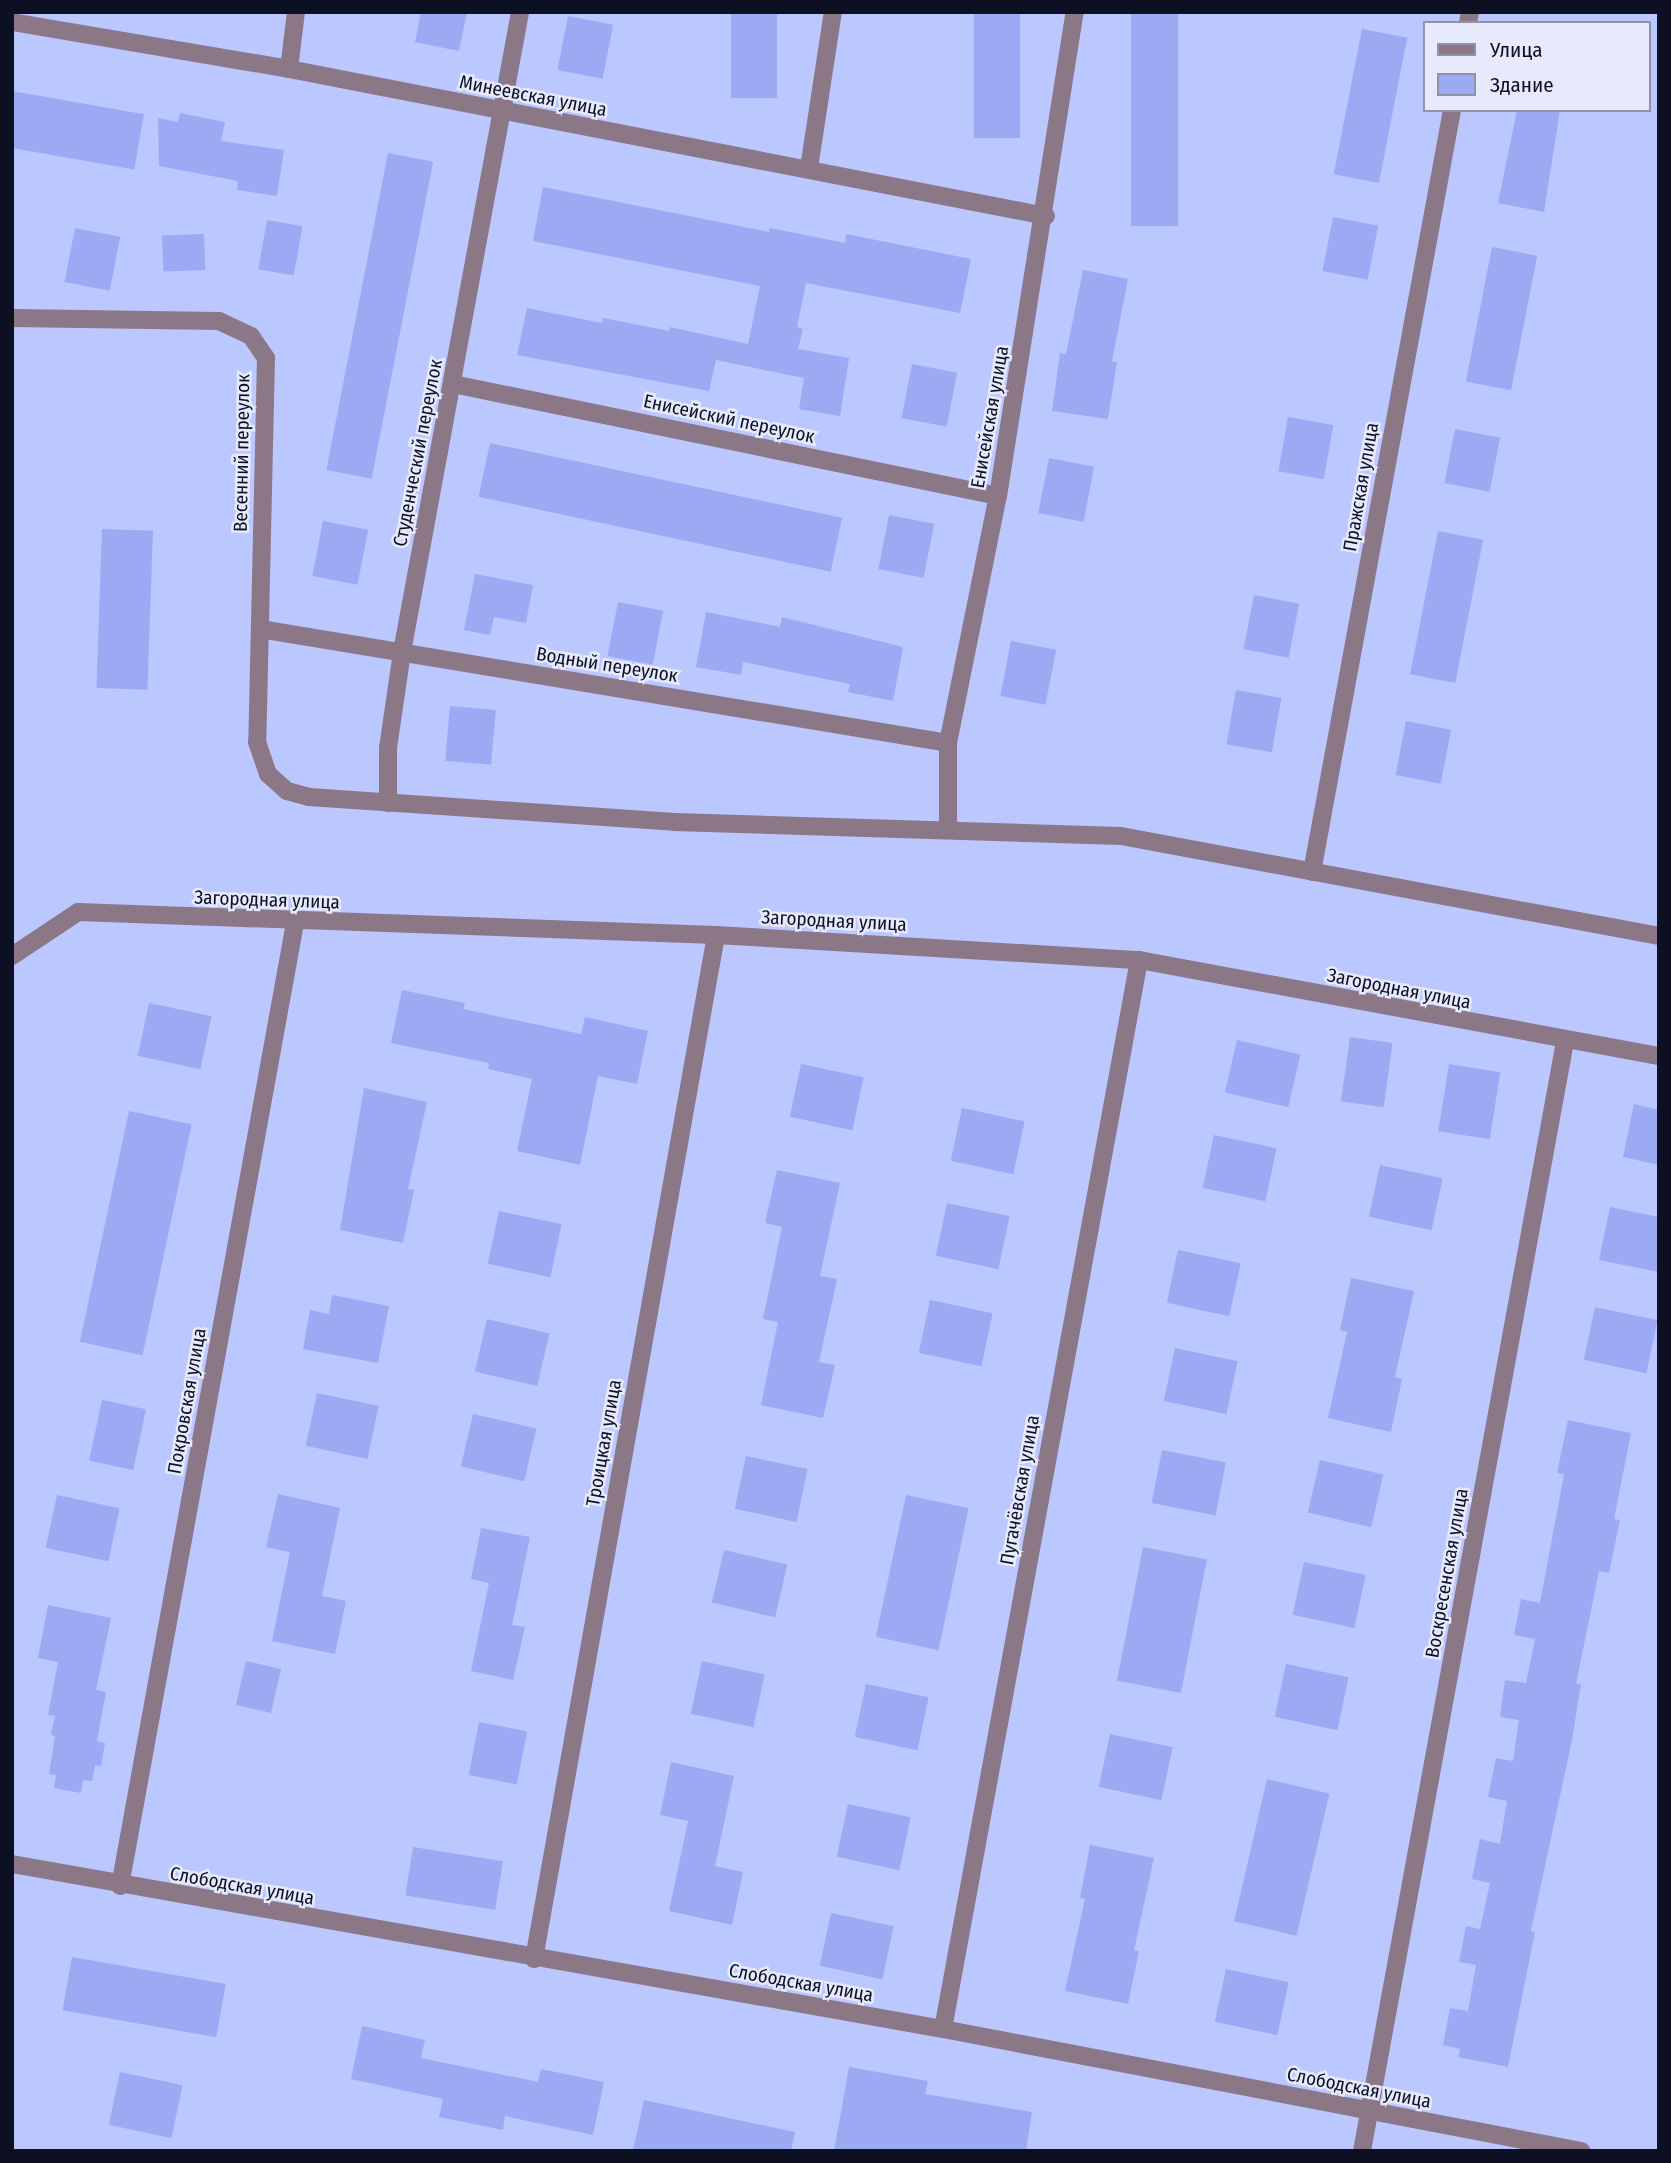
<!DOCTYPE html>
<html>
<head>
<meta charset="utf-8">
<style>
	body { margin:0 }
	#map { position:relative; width:1671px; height:2163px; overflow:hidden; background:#bbc7ff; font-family:"Fira Sans Condensed",sans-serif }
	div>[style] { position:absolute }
	.building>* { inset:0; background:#9caaf3; transform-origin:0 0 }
	.minor>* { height:18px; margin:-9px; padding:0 9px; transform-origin:9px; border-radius:9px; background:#8c7787 }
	span { translate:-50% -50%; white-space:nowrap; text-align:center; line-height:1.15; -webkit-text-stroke:5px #e6eafc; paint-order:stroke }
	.street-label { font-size:19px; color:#0d1023 }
	.frame { position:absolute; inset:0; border:14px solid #0d1023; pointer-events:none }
	.legend { position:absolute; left:1423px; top:21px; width:228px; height:91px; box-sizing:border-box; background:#e6eafc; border:2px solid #8f93a5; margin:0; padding:9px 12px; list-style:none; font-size:21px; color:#0d1023 }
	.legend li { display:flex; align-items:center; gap:14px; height:35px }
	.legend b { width:35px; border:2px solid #8f93a5 }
</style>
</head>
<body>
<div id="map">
	<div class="building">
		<i style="clip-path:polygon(421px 12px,467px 12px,459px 51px,415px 42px)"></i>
		<i style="left:731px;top:12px;width:46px;height:86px"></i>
		<i style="left:974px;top:12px;width:46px;height:126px"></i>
		<i style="left:1131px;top:12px;width:47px;height:214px"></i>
		<i style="left:568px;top:16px;width:46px;height:55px;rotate:11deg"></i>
		<i style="left:1362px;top:29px;width:46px;height:148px;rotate:11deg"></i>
		<i style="left:12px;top:91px;width:134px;height:56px;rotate:10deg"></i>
		<i style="clip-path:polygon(1517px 110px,1560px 110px,1544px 212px,1498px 203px)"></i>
		<i style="clip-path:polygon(180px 113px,225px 122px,221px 141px,284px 150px,277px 196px,237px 190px,238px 181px,159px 166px,158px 118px,178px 122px)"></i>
		<i style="left:388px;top:153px;width:46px;height:323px;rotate:11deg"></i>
		<i style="clip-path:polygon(543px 187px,769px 232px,770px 228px,845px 243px,846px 234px,971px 259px,960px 313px,806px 283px,797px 327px,803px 329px,798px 349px,849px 358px,840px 416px,799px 409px,804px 378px,716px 360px,709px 391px,517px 355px,527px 308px,602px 323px,603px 318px,669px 331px,670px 327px,748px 344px,760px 286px,533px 241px)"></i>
		<i style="left:1333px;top:217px;width:46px;height:55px;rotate:11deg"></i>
		<i style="left:267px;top:220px;width:36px;height:50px;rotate:10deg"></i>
		<i style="left:75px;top:228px;width:46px;height:55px;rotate:11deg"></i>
		<i style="left:204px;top:234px;width:36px;height:42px;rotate:88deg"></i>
		<i style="left:1492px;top:247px;width:46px;height:137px;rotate:11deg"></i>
		<i style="clip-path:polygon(1083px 270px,1128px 279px,1112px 361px,1117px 362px,1108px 419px,1052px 411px,1060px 353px,1066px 354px)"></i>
		<i style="left:912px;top:364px;width:46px;height:55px;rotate:11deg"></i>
		<i style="left:1288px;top:417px;width:46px;height:55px;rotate:10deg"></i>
		<i style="left:1455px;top:429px;width:46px;height:55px;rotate:11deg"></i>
		<i style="left:490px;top:443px;width:360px;height:55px;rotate:12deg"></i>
		<i style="left:1049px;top:458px;width:46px;height:56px;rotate:11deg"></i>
		<i style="left:889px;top:515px;width:46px;height:55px;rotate:11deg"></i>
		<i style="left:323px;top:521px;width:46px;height:56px;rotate:11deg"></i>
		<i style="left:102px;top:529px;width:51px;height:159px;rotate:2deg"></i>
		<i style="left:1438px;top:531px;width:46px;height:146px;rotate:11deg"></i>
		<i style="clip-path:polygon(475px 574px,533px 585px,526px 623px,494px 617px,490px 635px,464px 630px)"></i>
		<i style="left:1254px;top:595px;width:46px;height:55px;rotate:11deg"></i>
		<i style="left:618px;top:602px;width:46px;height:55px;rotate:11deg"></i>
		<i style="clip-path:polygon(706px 612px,780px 627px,782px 617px,903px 647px,893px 701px,848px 692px,850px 684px,743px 662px,741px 675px,696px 667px)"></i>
		<i style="left:1011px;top:641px;width:46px;height:56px;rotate:11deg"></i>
		<i style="left:1236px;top:690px;width:46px;height:55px;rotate:10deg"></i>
		<i style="left:450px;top:706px;width:46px;height:55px;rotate:5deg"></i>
		<i style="left:1406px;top:721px;width:46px;height:55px;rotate:11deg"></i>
		<i style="clip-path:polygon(402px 990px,465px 1003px,463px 1009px,581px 1034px,585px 1017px,648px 1031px,637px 1084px,598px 1076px,580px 1165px,517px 1151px,532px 1079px,488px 1069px,489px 1063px,391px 1043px)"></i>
		<i style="left:149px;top:1003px;width:64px;height:54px;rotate:12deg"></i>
		<i style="left:1350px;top:1037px;width:43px;height:65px;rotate:8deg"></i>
		<i style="left:1237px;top:1040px;width:65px;height:54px;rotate:13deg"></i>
		<i style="left:801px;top:1064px;width:64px;height:54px;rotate:12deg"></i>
		<i style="left:1449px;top:1064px;width:52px;height:68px;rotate:9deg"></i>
		<i style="clip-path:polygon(364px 1088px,427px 1102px,408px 1189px,414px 1190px,403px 1243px,340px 1230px)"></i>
		<i style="clip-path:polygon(1634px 1104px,1659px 1110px,1659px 1165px,1623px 1157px)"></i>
		<i style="left:962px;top:1108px;width:64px;height:54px;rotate:12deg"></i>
		<i style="left:129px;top:1111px;width:64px;height:236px;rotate:12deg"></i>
		<i style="left:1214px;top:1135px;width:64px;height:54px;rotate:12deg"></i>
		<i style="left:1380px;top:1165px;width:64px;height:53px;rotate:12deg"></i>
		<i style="clip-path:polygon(777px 1170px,840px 1183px,820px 1276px,837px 1279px,819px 1362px,835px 1365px,823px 1418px,761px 1405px,778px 1322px,763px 1319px,782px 1227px,765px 1223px)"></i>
		<i style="left:947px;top:1203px;width:64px;height:54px;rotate:12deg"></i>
		<i style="clip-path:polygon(1610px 1207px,1659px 1217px,1659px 1272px,1599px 1260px)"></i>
		<i style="left:499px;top:1211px;width:64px;height:54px;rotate:12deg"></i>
		<i style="left:1178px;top:1250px;width:64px;height:54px;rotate:12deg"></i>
		<i style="clip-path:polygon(1351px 1278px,1414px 1291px,1395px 1377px,1402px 1379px,1391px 1432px,1328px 1418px,1347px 1332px,1340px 1330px)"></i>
		<i style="clip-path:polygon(332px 1295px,389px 1306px,378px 1363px,303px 1349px,310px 1310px,329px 1314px)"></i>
		<i style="left:930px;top:1300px;width:64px;height:54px;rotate:12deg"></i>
		<i style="left:1595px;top:1307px;width:64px;height:54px;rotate:12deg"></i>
		<i style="left:487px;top:1319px;width:64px;height:54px;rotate:13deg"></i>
		<i style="left:1175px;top:1348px;width:64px;height:54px;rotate:12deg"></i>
		<i style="left:317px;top:1393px;width:63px;height:54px;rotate:12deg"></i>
		<i style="left:102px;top:1400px;width:45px;height:62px;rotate:12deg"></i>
		<i style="left:473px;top:1414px;width:65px;height:54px;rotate:13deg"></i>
		<i style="clip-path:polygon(1568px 1420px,1631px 1433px,1614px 1519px,1620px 1520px,1609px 1573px,1599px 1571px,1576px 1684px,1581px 1684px,1572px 1740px,1531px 1931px,1535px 1932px,1508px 2067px,1458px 2057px,1460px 2049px,1443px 2045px,1450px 2008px,1468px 2011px,1476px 1965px,1459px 1962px,1466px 1926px,1480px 1929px,1490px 1883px,1472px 1879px,1480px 1839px,1500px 1844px,1507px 1801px,1488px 1797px,1496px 1758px,1513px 1761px,1519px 1720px,1500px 1717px,1505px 1680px,1526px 1683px,1535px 1639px,1514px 1635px,1521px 1599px,1540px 1603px,1564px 1474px,1557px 1473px)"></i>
		<i style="left:1162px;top:1450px;width:65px;height:54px;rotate:11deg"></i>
		<i style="left:746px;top:1456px;width:63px;height:54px;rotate:12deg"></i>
		<i style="left:1320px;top:1460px;width:65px;height:54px;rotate:13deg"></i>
		<i style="clip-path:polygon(278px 1494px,340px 1508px,322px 1596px,346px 1601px,335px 1654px,272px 1641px,290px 1552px,266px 1547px)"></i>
		<i style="left:57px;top:1495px;width:64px;height:54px;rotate:12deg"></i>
		<i style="left:906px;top:1495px;width:64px;height:145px;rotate:12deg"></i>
		<i style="clip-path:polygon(481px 1528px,530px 1537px,512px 1625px,525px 1627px,513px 1680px,471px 1671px,489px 1583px,471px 1579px)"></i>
		<i style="left:1143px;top:1547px;width:65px;height:136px;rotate:11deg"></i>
		<i style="left:724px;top:1550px;width:65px;height:54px;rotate:13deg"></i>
		<i style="left:1304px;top:1562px;width:63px;height:54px;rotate:12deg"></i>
		<i style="clip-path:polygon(48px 1605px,111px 1618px,96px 1690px,106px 1692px,97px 1741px,105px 1743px,101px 1766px,95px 1765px,92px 1781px,83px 1780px,81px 1793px,54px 1788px,56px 1775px,49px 1774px,55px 1736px,51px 1735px,55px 1716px,48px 1715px,58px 1662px,38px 1658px)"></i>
		<i style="left:246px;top:1661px;width:36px;height:45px;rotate:13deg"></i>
		<i style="left:702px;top:1661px;width:64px;height:54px;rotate:12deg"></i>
		<i style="left:1286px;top:1664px;width:64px;height:54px;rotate:12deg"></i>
		<i style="left:866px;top:1684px;width:64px;height:54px;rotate:12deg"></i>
		<i style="left:479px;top:1722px;width:49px;height:54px;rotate:11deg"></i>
		<i style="left:1110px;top:1734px;width:64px;height:54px;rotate:12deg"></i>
		<i style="clip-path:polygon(671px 1762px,734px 1776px,715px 1866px,743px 1872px,732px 1925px,669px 1911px,688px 1821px,660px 1815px)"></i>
		<i style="left:1267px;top:1779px;width:64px;height:146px;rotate:13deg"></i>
		<i style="left:848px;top:1804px;width:64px;height:54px;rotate:12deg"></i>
		<i style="clip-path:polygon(1090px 1845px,1154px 1858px,1134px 1950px,1139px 1951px,1128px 2004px,1065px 1991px,1085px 1899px,1080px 1898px)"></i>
		<i style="left:413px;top:1847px;width:91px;height:49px;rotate:9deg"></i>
		<i style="left:831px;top:1913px;width:64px;height:54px;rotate:12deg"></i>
		<i style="left:72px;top:1957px;width:156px;height:54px;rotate:10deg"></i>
		<i style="left:1226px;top:1969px;width:64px;height:54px;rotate:12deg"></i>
		<i style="clip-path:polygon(362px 2026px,425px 2040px,421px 2058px,538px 2082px,541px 2069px,604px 2082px,593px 2135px,505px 2116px,503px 2130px,439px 2117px,443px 2099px,351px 2079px)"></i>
		<i style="clip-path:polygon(849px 2067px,928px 2081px,925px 2094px,1032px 2112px,1026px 2151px,834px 2151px)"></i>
		<i style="left:120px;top:2072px;width:64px;height:54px;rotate:12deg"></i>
		<i style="clip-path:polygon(644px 2100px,795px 2132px,791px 2151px,633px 2151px)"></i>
	</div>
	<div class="minor">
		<i style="left:12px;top:22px;width:281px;rotate:9.6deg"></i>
		<i style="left:289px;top:69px;width:771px;rotate:10.99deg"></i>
		<i style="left:1468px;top:23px;width:11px;rotate:-80deg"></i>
		<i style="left:289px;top:69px;width:57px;rotate:-83deg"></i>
		<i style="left:809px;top:168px;width:158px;rotate:-81.3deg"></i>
		<i style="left:12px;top:318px;width:207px;rotate:0.8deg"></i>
		<i style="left:219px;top:321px;width:35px;rotate:25deg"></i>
		<i style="left:251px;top:336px;width:27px;rotate:56deg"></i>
		<i style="left:266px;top:358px;width:384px;rotate:91.3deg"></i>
		<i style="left:257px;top:742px;width:34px;rotate:71deg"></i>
		<i style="left:268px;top:774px;width:25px;rotate:42deg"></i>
		<i style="left:287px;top:791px;width:23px;rotate:15deg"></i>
		<i style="left:309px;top:797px;width:366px;rotate:3.9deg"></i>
		<i style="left:674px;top:822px;width:447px;rotate:1.8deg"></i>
		<i style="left:1121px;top:836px;width:547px;rotate:10.53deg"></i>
		<i style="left:453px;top:384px;width:556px;rotate:11.61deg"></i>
		<i style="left:260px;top:629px;width:697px;rotate:9.41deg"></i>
		<i style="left:388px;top:803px;width:55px;rotate:-90deg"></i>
		<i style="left:388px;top:748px;width:97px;rotate:-81.7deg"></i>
		<i style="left:402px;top:652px;width:651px;rotate:-79.55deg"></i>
		<i style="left:948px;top:828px;width:85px;rotate:-90deg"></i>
		<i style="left:948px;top:743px;width:252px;rotate:-78.6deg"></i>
		<i style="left:998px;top:496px;width:490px;rotate:-81deg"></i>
		<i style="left:1312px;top:872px;width:775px;rotate:-79.59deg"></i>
		<i style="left:12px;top:956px;width:79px;rotate:-33.7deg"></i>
		<i style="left:78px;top:912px;width:638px;rotate:2.06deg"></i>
		<i style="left:716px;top:935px;width:424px;rotate:3.4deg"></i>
		<i style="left:1139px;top:960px;width:529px;rotate:10.46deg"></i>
		<i style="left:12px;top:1864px;width:946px;rotate:10.05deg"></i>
		<i style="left:943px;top:2029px;width:650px;rotate:10.83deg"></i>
		<i style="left:120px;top:1886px;width:979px;rotate:-79.7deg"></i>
		<i style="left:534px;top:1959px;width:1040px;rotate:-79.92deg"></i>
		<i style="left:943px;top:2029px;width:1087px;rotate:-79.61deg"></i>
		<i style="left:1362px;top:2151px;width:1127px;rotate:-79.63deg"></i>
	</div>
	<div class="street-label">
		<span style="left:533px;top:96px;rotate:11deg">Минеевская улица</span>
		<span style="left:990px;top:417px;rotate:-80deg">Енисейская улица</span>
		<span style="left:729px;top:419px;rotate:12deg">Енисейский переулок</span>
		<span style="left:242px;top:453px;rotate:-89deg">Весенний переулок</span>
		<span style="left:418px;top:453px;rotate:-79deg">Студенческий переулок</span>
		<span style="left:1361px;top:487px;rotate:-80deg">Пражская улица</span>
		<span style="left:607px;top:665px;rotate:9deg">Водный переулок</span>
		<span style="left:267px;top:900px;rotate:2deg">Загородная улица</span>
		<span style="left:834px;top:921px;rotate:3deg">Загородная улица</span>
		<span style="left:1399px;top:989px;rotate:11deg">Загородная улица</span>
		<span style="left:187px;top:1401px;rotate:-80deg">Покровская улица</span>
		<span style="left:604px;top:1443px;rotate:-80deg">Троицкая улица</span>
		<span style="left:1020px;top:1490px;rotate:-80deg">Пугачёвская улица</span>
		<span style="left:1447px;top:1573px;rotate:-80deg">Воскресенская улица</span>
		<span style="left:242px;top:1886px;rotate:10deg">Слободская улица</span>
		<span style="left:801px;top:1983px;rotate:10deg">Слободская улица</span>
		<span style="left:1359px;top:2088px;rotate:11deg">Слободская улица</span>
	</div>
	<div class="frame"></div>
	<ul class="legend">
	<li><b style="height:9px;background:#8c7787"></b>Улица</li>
	<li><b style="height:19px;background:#9caaf3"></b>Здание</li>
	</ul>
</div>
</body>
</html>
